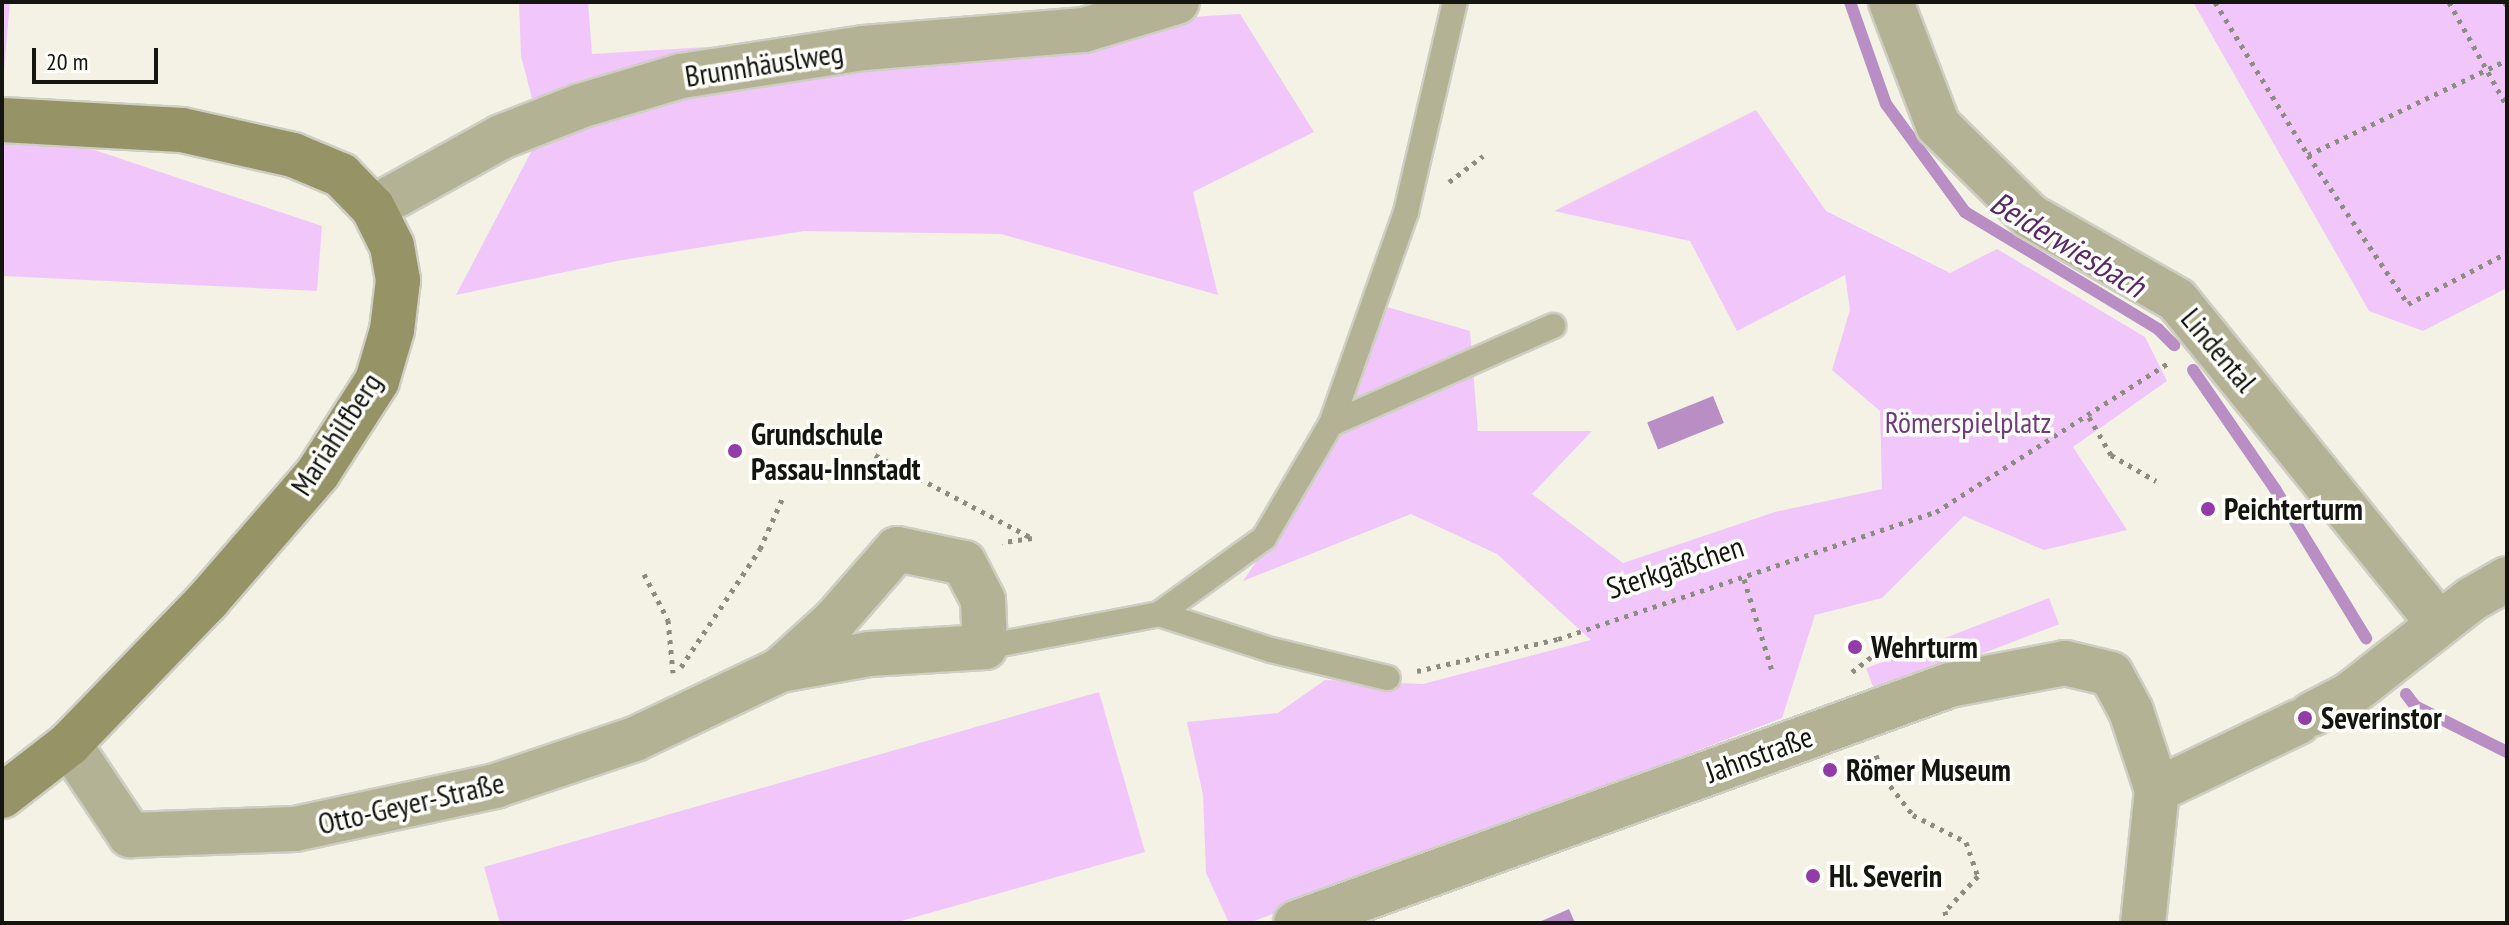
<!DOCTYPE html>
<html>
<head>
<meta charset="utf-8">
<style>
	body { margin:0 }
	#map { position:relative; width:2509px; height:925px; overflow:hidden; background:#f3f2e5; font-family:"PT Sans Narrow",sans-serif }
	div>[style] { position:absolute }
	.green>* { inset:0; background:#f1c7fb; transform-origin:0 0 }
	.water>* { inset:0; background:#b98ec4; transform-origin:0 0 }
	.stream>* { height:12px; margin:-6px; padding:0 6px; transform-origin:6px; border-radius:6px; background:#b98ec4 }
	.path>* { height:5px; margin-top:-2.5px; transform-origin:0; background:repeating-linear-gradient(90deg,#8c8c83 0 4px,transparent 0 10px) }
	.roads { filter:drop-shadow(2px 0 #cfcec3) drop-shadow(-2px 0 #cfcec3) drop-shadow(0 2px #cfcec3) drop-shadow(0 -2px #cfcec3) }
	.service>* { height:24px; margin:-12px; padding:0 12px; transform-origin:12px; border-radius:12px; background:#b4b295 }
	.minor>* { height:44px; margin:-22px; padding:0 22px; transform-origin:22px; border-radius:22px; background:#b4b295 }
	.secondary>* { height:44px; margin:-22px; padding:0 22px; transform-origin:22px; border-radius:22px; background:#969367 }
	.dots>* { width:22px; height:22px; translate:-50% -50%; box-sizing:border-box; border:4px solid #fffffc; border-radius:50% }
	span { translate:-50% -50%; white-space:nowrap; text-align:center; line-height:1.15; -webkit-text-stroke:7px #fffffc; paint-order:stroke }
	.street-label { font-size:30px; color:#141410 }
	.park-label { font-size:30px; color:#713b7e }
	.poi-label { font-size:30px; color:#141410; font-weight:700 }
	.left { translate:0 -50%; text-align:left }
	.water-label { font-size:32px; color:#5c2768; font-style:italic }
	.frame { position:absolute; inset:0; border:4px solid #141410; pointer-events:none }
	.scale { position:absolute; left:32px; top:48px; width:126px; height:36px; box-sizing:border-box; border:4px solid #141410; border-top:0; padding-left:10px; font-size:24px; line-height:28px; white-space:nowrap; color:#141410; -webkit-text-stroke:6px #fffffc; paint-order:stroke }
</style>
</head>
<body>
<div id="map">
	<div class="green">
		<i style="clip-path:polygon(2px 2px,10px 2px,2px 93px)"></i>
		<i style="clip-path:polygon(519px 2px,588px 2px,592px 54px,1240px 14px,1314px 132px,1193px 192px,1218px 295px,1001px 234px,804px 231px,622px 260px,456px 295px,541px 133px,521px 56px)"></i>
		<i style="clip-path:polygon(2193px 2px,2507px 2px,2507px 288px,2423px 331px,2369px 311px)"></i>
		<i style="clip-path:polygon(1756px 110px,1826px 211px,1950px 273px,1997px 249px,2145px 337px,2167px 381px,2073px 447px,2127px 530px,2044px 550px,1964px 516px,1882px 598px,1815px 615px,1782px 718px,1249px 923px,1229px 923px,1206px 873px,1203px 795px,1187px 722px,1278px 713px,1325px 680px,1423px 684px,1591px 640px,1497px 554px,1411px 514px,1243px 581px,1331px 453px,1387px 307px,1470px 331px,1478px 431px,1592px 431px,1532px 494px,1623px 563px,1775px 512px,1882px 489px,1880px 411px,1832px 370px,1850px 310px,1845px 275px,1737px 331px,1690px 241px,1554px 211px)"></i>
		<i style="clip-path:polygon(2px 119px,322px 226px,317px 291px,2px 276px)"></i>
		<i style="left:2049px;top:598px;width:28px;height:196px;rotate:69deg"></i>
		<i style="clip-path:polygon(1099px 692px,1145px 852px,894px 923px,500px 923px,484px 867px)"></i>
	</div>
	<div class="water">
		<i style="left:1713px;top:396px;width:29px;height:71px;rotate:68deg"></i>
		<i style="clip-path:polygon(1569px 909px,1575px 923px,1537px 923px)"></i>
	</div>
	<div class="stream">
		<i style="left:1850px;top:2px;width:108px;rotate:70.6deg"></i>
		<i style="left:1886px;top:104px;width:134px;rotate:53.8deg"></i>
		<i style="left:1965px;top:212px;width:226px;rotate:31.2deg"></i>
		<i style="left:2158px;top:329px;width:23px;rotate:45deg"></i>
		<i style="left:2193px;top:370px;width:145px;rotate:55.4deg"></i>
		<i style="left:2275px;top:489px;width:175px;rotate:58.6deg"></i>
		<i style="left:2406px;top:694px;width:15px;rotate:53deg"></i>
		<i style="left:2415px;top:706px;width:103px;rotate:26.6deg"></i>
	</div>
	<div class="path">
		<i style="left:2215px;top:2px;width:179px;rotate:58.7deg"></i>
		<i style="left:2308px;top:155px;width:179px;rotate:56.1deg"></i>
		<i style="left:2408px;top:304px;width:111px;rotate:-27.3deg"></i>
		<i style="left:2449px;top:2px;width:119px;rotate:60.9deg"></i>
		<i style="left:2505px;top:2px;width:5px;rotate:68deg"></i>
		<i style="left:2308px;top:155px;width:221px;rotate:-25.5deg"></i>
		<i style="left:1449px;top:182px;width:43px;rotate:-37.4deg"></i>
		<i style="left:2089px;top:417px;width:44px;rotate:59.9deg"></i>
		<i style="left:2111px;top:455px;width:52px;rotate:30deg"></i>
		<i style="left:875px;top:455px;width:178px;rotate:27.9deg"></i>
		<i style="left:1032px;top:538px;width:30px;rotate:172deg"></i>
		<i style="left:644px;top:574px;width:52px;rotate:62.4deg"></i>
		<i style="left:668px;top:620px;width:53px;rotate:84.6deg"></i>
		<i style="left:1744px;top:579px;width:99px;rotate:73deg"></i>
		<i style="left:681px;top:667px;width:142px;rotate:-56.2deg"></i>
		<i style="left:760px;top:549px;width:57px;rotate:-66.1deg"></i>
		<i style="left:1417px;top:671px;width:145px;rotate:-12.8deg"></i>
		<i style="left:1558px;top:639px;width:399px;rotate:-18.6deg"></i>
		<i style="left:1936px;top:512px;width:279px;rotate:-32.7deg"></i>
		<i style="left:1852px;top:672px;width:28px;rotate:-38deg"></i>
		<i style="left:1876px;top:755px;width:24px;rotate:71deg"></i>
		<i style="left:1884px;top:778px;width:47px;rotate:51.9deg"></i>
		<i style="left:1913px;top:815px;width:59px;rotate:27deg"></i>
		<i style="left:1966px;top:842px;width:36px;rotate:71deg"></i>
		<i style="left:1978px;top:876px;width:48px;rotate:133.3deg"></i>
		<i style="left:1945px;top:911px;width:12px;rotate:81deg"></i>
	</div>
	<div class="roads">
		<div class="service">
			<i style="left:1331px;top:424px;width:243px;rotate:-23.8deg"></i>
			<i style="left:1159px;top:614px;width:118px;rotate:17.8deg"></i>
			<i style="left:1271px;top:650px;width:120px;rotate:13.5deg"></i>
			<i style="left:985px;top:647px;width:177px;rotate:-10.7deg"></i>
			<i style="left:1159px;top:614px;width:130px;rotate:-35.9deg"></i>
			<i style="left:1264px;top:538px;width:132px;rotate:-59.6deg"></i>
			<i style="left:1331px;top:424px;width:225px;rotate:-70.5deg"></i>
			<i style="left:1406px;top:212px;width:216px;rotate:-76.9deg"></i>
		</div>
		<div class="minor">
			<i style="left:1891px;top:2px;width:132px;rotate:69.1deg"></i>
			<i style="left:1938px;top:125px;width:129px;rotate:44.7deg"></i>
			<i style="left:2030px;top:216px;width:169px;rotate:29.7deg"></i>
			<i style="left:2177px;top:300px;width:416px;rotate:51deg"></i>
			<i style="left:373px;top:208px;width:146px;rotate:-29deg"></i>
			<i style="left:501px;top:137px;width:85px;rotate:-21.4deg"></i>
			<i style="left:580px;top:106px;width:105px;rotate:-16.5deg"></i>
			<i style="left:681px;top:76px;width:185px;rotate:-8.7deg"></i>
			<i style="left:864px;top:48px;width:221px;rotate:-4.7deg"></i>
			<i style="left:1084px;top:30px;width:97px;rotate:-16.8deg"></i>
			<i style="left:2312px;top:714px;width:42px;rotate:-27.2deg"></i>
			<i style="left:2349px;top:695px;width:156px;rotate:-38deg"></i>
			<i style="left:2472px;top:599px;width:40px;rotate:-29.7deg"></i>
			<i style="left:69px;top:744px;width:110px;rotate:56.2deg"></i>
			<i style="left:130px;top:835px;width:165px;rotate:-2.1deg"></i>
			<i style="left:295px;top:829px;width:205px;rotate:-12.1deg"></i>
			<i style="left:495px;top:786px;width:148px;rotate:-18.6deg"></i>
			<i style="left:635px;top:739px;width:161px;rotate:-25.4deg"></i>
			<i style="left:780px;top:670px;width:90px;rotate:-10.2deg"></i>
			<i style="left:869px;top:654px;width:116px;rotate:-3.5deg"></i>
			<i style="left:985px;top:647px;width:47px;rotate:-92.4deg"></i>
			<i style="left:983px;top:600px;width:42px;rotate:-117.2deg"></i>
			<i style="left:964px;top:563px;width:68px;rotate:-168.2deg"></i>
			<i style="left:897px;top:549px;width:94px;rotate:131.1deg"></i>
			<i style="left:835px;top:620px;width:74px;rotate:137.7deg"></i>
			<i style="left:2157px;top:790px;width:157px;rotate:-25.7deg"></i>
			<i style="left:1296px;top:923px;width:696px;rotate:-20deg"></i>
			<i style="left:1950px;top:685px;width:117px;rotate:-10.8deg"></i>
			<i style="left:2065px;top:663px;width:47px;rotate:13.4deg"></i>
			<i style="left:2111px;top:674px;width:42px;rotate:61.6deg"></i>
			<i style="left:2131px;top:711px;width:83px;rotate:71.8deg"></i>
			<i style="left:2157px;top:790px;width:134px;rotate:96deg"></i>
		</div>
		<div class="secondary">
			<i style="left:2px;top:120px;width:180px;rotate:3.2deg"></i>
			<i style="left:182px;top:130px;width:114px;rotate:12.7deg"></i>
			<i style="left:293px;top:155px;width:52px;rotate:22.6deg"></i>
			<i style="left:341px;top:175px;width:46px;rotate:45.9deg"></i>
			<i style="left:373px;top:208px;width:42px;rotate:63.4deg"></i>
			<i style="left:392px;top:246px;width:35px;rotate:80deg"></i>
			<i style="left:398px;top:280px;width:50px;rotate:96.8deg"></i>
			<i style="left:392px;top:330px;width:53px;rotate:106.4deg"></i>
			<i style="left:377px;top:381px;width:109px;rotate:122.7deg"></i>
			<i style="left:318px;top:473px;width:168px;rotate:130.9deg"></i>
			<i style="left:208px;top:600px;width:200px;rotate:134deg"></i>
			<i style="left:69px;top:744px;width:85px;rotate:142.2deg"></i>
		</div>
	</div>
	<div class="dots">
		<i style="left:735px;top:451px;background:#933ba8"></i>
		<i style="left:2208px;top:509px;background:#933ba8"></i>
		<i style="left:1855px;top:647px;background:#933ba8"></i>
		<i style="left:2305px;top:718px;background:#933ba8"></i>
		<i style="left:1830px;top:770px;background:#933ba8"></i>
		<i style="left:1813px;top:876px;background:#933ba8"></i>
	</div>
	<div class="street-label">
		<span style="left:764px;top:64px;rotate:-9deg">Brunnhäuslweg</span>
		<span style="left:2219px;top:350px;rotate:50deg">Lindental</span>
		<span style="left:336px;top:434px;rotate:-57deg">Mariahilfberg</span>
		<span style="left:1675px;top:567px;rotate:-18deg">Sterkgäßchen</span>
		<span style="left:1759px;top:754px;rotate:-20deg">Jahnstraße</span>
		<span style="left:411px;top:803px;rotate:-13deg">Otto-Geyer-Straße</span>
	</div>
	<div class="park-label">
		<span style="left:1968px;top:422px">Römerspielplatz</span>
	</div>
	<div class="poi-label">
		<span class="left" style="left:751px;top:451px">Grundschule<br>Passau-Innstadt</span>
		<span class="left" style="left:2224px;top:509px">Peichterturm</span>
		<span class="left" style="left:1871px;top:647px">Wehrturm</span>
		<span class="left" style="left:2321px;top:718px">Severinstor</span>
		<span class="left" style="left:1846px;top:770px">Römer Museum</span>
		<span class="left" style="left:1829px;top:876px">Hl. Severin</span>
	</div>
	<div class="water-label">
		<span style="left:2068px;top:244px;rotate:31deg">Beiderwiesbach</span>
	</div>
	<div class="frame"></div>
	<div class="scale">20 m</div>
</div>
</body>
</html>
